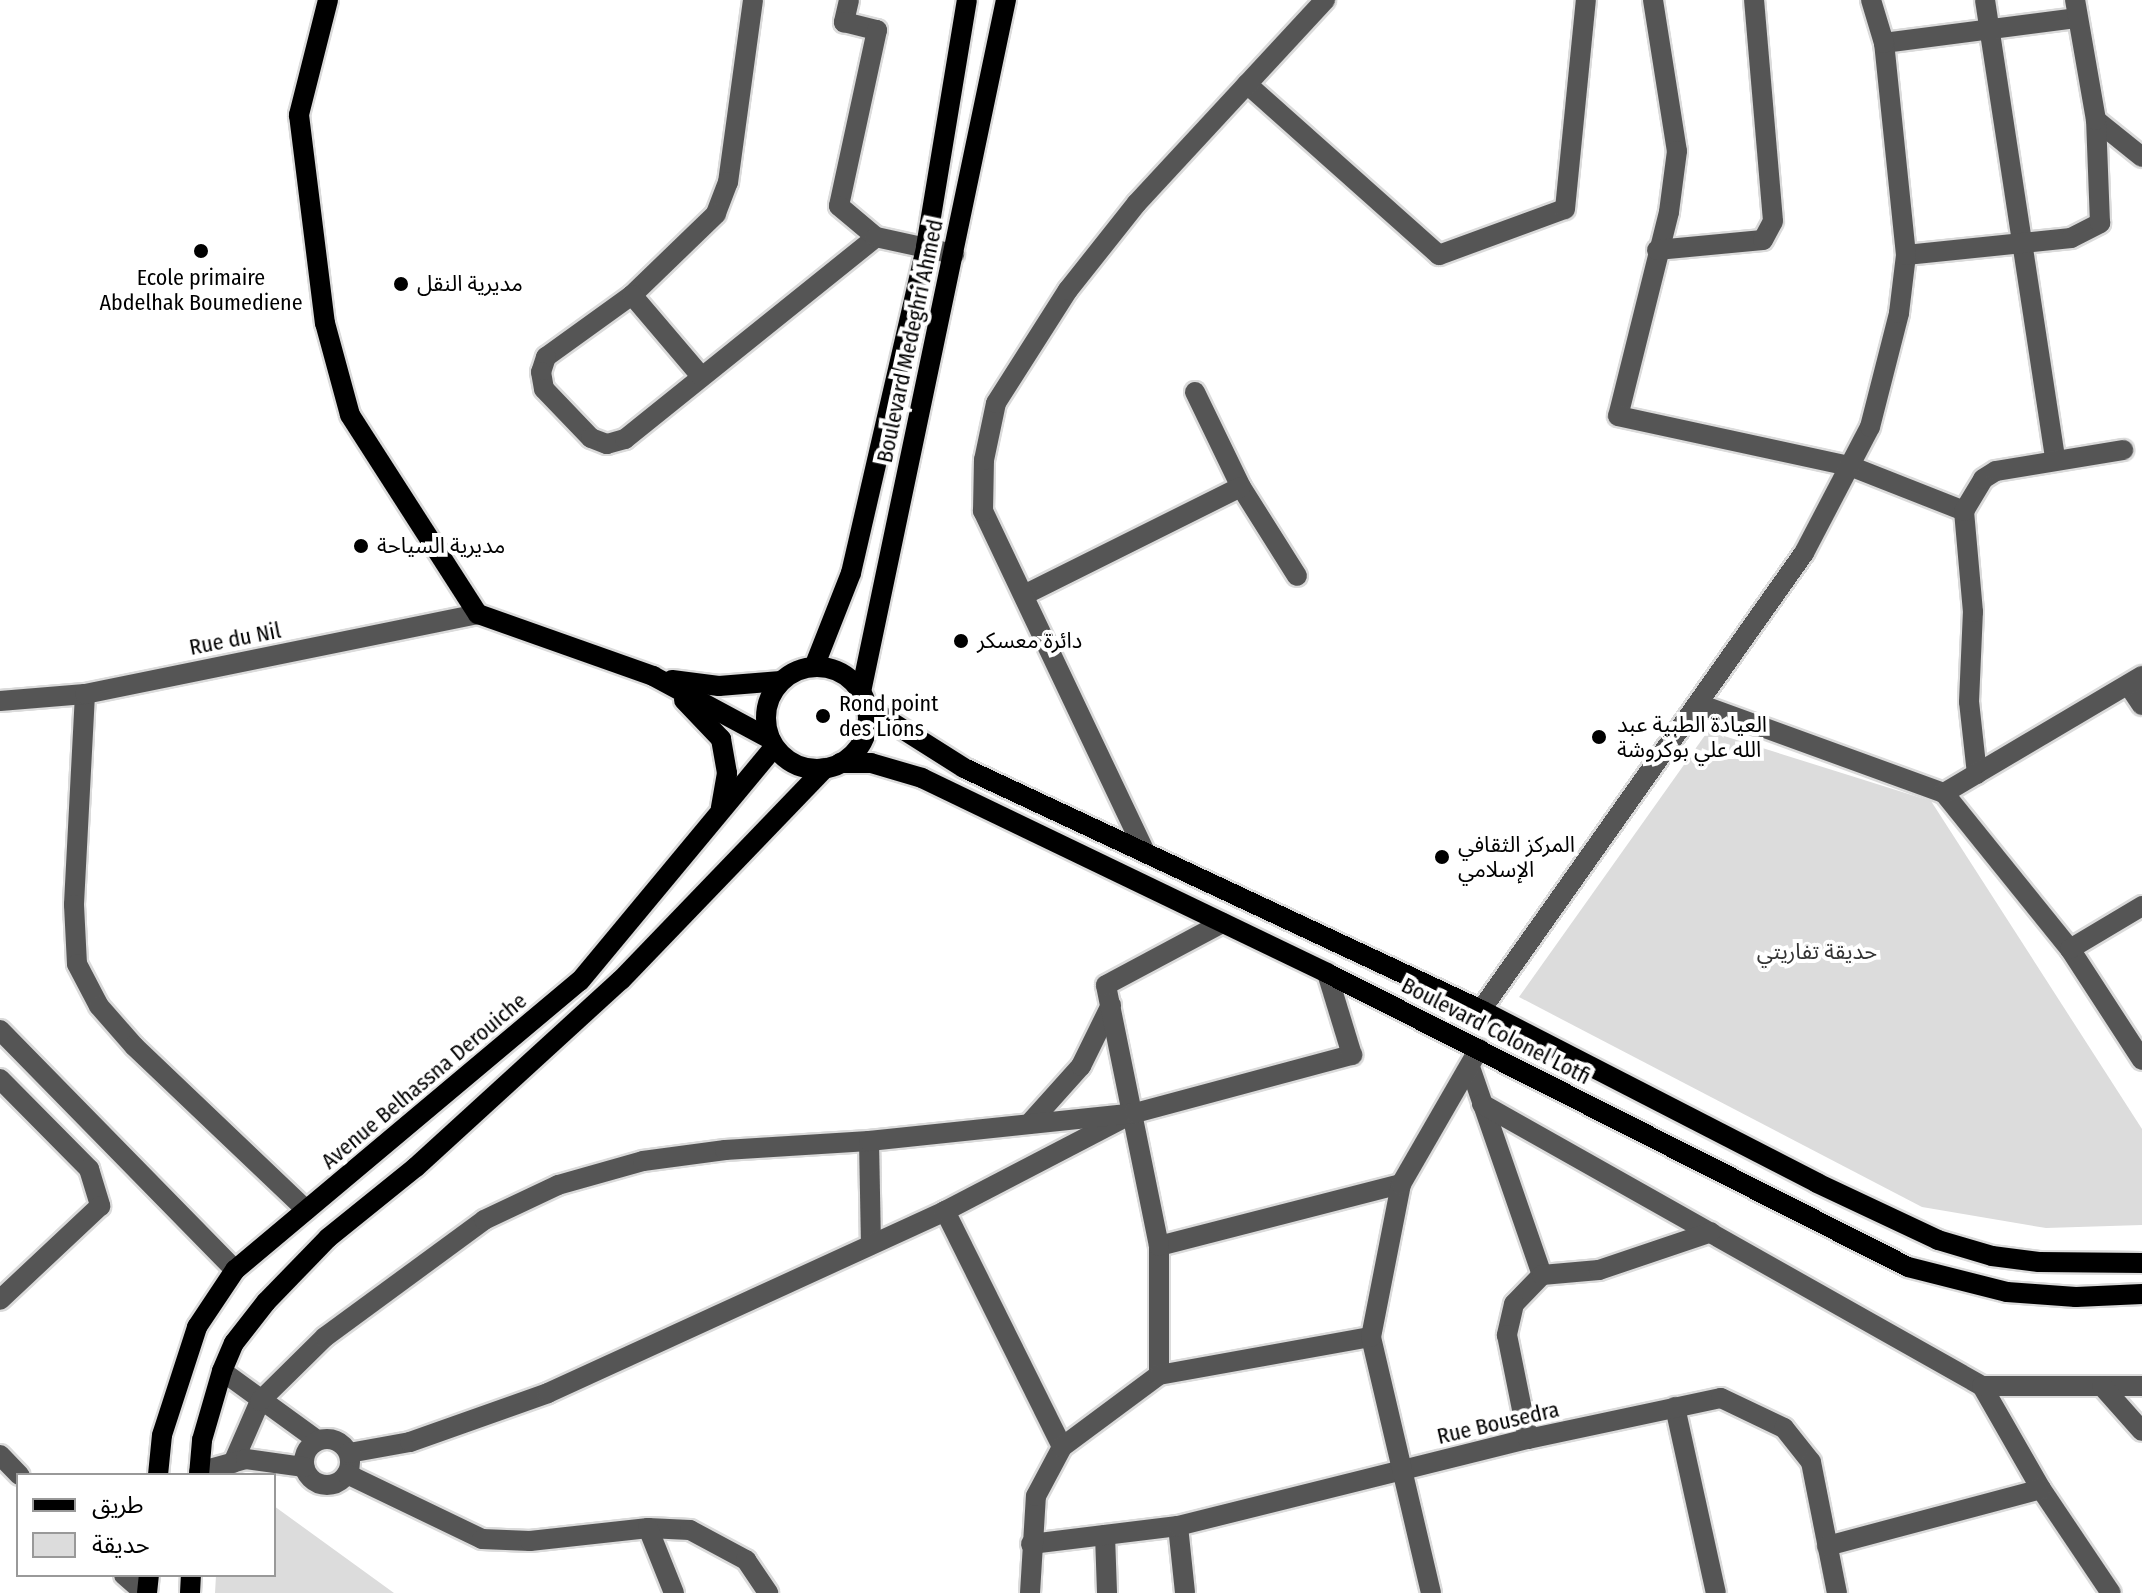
<!DOCTYPE html>
<html>
<head>
<meta charset="utf-8">
<style>
	body { margin:0 }
	#map { position:relative; width:2142px; height:1593px; overflow:hidden; background:#fff; font-family:"Fira Sans Condensed","Noto Sans Arabic",sans-serif }
	div>[style] { position:absolute }
	.green>* { inset:0; background:#dcdcdc }
	.roads { filter:drop-shadow(2px 0 #dbdbdb) drop-shadow(-2px 0 #dbdbdb) drop-shadow(0 2px #dbdbdb) drop-shadow(0 -2px #dbdbdb) }
	.minor>* { height:20px; margin:-10px; padding:0 10px; transform-origin:10px; border-radius:10px; background:#555 }
	.minor>.ring { margin:-10px; padding:0; box-sizing:content-box; background:none; border:20px solid #555; border-radius:50% }
	.major>* { height:20px; margin:-10px; padding:0 10px; transform-origin:10px; border-radius:10px; background:#000 }
	.major>.ring { margin:-10px; padding:0; box-sizing:content-box; background:none; border:20px solid #000; border-radius:50% }
	.dots>* { width:22px; height:22px; translate:-50% -50%; box-sizing:border-box; border:4px solid #fff; border-radius:50% }
	span { translate:-50% -50%; white-space:nowrap; text-align:center; line-height:1.15; -webkit-text-stroke:8px #fff; paint-order:stroke }
	.poi-label { font-size:22px; color:#000 }
	.left { translate:0 -50%; text-align:left }
	.street-label { font-size:22px; color:#000 }
	.park-label { font-size:22px; color:#333 }
	.legend { position:absolute; left:16px; top:1473px; width:260px; height:104px; box-sizing:border-box; background:#fff; border:2px solid #999; margin:0; padding:10px 14px; list-style:none; font-size:24px; color:#000 }
	.legend li { display:flex; align-items:center; gap:16px; height:40px }
	.legend b { width:40px; border:2px solid #999 }
</style>
</head>
<body>
<div id="map">
	<div class="green">
		<i style="clip-path:polygon(1708px 731px,1931px 801px,2142px 1129px,2142px 1225px,2046px 1228px,1922px 1207px,1519px 997px)"></i>
		<i style="clip-path:polygon(274px 1506px,394px 1593px,215px 1593px,216px 1575px,274px 1575px)"></i>
	</div>
	<div class="roads">
		<div class="minor">
			<i style="left:753px;top:0;width:184px;rotate:97.8deg"></i>
			<i style="left:728px;top:182px;width:34px;rotate:111deg"></i>
			<i style="left:716px;top:214px;width:117px;rotate:136deg"></i>
			<i style="left:632px;top:295px;width:106px;rotate:144.2deg"></i>
			<i style="left:546px;top:357px;width:16px;rotate:108deg"></i>
			<i style="left:541px;top:372px;width:17px;rotate:80deg"></i>
			<i style="left:544px;top:389px;width:68px;rotate:46.2deg"></i>
			<i style="left:591px;top:438px;width:17px;rotate:21deg"></i>
			<i style="left:607px;top:444px;width:19px;rotate:-16deg"></i>
			<i style="left:625px;top:439px;width:322px;rotate:-38.8deg"></i>
			<i style="left:849px;top:0;width:23px;rotate:103deg"></i>
			<i style="left:844px;top:22px;width:34px;rotate:14deg"></i>
			<i style="left:877px;top:30px;width:180px;rotate:102.2deg"></i>
			<i style="left:839px;top:206px;width:48px;rotate:40deg"></i>
			<i style="left:876px;top:237px;width:80px;rotate:12.3deg"></i>
			<i style="left:1653px;top:0;width:153px;rotate:81deg"></i>
			<i style="left:1677px;top:151px;width:62px;rotate:97.5deg"></i>
			<i style="left:1669px;top:212px;width:210px;rotate:104deg"></i>
			<i style="left:1618px;top:416px;width:237px;rotate:12.2deg"></i>
			<i style="left:1850px;top:466px;width:123px;rotate:21.5deg"></i>
			<i style="left:1985px;top:0;width:465px;rotate:81.3deg"></i>
			<i style="left:1884px;top:43px;width:195px;rotate:-7.4deg"></i>
			<i style="left:1247px;top:84px;width:257px;rotate:41.7deg"></i>
			<i style="left:1439px;top:255px;width:134px;rotate:-20.1deg"></i>
			<i style="left:1565px;top:209px;width:210px;rotate:-84.3deg"></i>
			<i style="left:2096px;top:120px;width:59px;rotate:38.8deg"></i>
			<i style="left:1657px;top:250px;width:106px;rotate:-5.4deg"></i>
			<i style="left:1763px;top:240px;width:21px;rotate:-62deg"></i>
			<i style="left:1773px;top:221px;width:222px;rotate:-94.9deg"></i>
			<i style="left:1906px;top:255px;width:166px;rotate:-5.9deg"></i>
			<i style="left:2071px;top:238px;width:33px;rotate:-27deg"></i>
			<i style="left:2100px;top:223px;width:103px;rotate:-92.2deg"></i>
			<i style="left:2096px;top:120px;width:122px;rotate:-99.9deg"></i>
			<i style="left:632px;top:295px;width:106px;rotate:49.6deg"></i>
			<i style="left:1195px;top:392px;width:106px;rotate:64.2deg"></i>
			<i style="left:1241px;top:487px;width:105px;rotate:57.8deg"></i>
			<i style="left:1024px;top:595px;width:242px;rotate:-26.5deg"></i>
			<i style="left:2129px;top:686px;width:23px;rotate:56deg"></i>
			<i style="left:85px;top:694px;width:211px;rotate:93deg"></i>
			<i style="left:74px;top:905px;width:59px;rotate:87.1deg"></i>
			<i style="left:77px;top:964px;width:47px;rotate:62.4deg"></i>
			<i style="left:99px;top:1006px;width:53px;rotate:48.8deg"></i>
			<i style="left:134px;top:1046px;width:238px;rotate:43.6deg"></i>
			<i style="left:0;top:701px;width:85px;rotate:-4.7deg"></i>
			<i style="left:85px;top:694px;width:401px;rotate:-11.5deg"></i>
			<i style="left:1699px;top:704px;width:261px;rotate:20deg"></i>
			<i style="left:1944px;top:793px;width:201px;rotate:51.1deg"></i>
			<i style="left:2070px;top:949px;width:132px;rotate:57deg"></i>
			<i style="left:1977px;top:774px;width:72px;rotate:-96.3deg"></i>
			<i style="left:1969px;top:702px;width:90px;rotate:-87.5deg"></i>
			<i style="left:1973px;top:612px;width:101px;rotate:-95.1deg"></i>
			<i style="left:1964px;top:511px;width:37px;rotate:-59deg"></i>
			<i style="left:1983px;top:479px;width:15px;rotate:-32deg"></i>
			<i style="left:1996px;top:471px;width:129px;rotate:-9.4deg"></i>
			<i style="left:1944px;top:793px;width:230px;rotate:-30.6deg"></i>
			<i style="left:1145px;top:852px;width:378px;rotate:-115.4deg"></i>
			<i style="left:983px;top:511px;width:51px;rotate:-88.9deg"></i>
			<i style="left:984px;top:460px;width:58px;rotate:-78.1deg"></i>
			<i style="left:996px;top:403px;width:134px;rotate:-57.5deg"></i>
			<i style="left:1068px;top:290px;width:111px;rotate:-51.6deg"></i>
			<i style="left:1137px;top:203px;width:277px;rotate:-47.2deg"></i>
			<i style="left:2070px;top:949px;width:84px;rotate:-30.8deg"></i>
			<i style="left:1481px;top:1010px;width:560px;rotate:-54.75deg"></i>
			<i style="left:1804px;top:553px;width:142px;rotate:-62.4deg"></i>
			<i style="left:1870px;top:427px;width:118px;rotate:-75.7deg"></i>
			<i style="left:1899px;top:313px;width:58px;rotate:-83.1deg"></i>
			<i style="left:1906px;top:255px;width:213px;rotate:-95.9deg"></i>
			<i style="left:1884px;top:43px;width:45px;rotate:-106.8deg"></i>
			<i style="left:0;top:1030px;width:336px;rotate:45.6deg"></i>
			<i style="left:1471px;top:1070px;width:217px;rotate:70.9deg"></i>
			<i style="left:1542px;top:1275px;width:40px;rotate:134deg"></i>
			<i style="left:1514px;top:1304px;width:32px;rotate:103deg"></i>
			<i style="left:1507px;top:1335px;width:106px;rotate:78.6deg"></i>
			<i style="left:0;top:1079px;width:127px;rotate:45.3deg"></i>
			<i style="left:89px;top:1169px;width:39px;rotate:73deg"></i>
			<i style="left:100px;top:1206px;width:137px;rotate:136.8deg"></i>
			<i style="left:1482px;top:1104px;width:574px;rotate:29.42deg"></i>
			<i style="left:1982px;top:1386px;width:119px;rotate:60.2deg"></i>
			<i style="left:2041px;top:1489px;width:125px;rotate:56.1deg"></i>
			<i style="left:1029px;top:1124px;width:78px;rotate:-48.1deg"></i>
			<i style="left:1081px;top:1066px;width:68px;rotate:-63.8deg"></i>
			<i style="left:869px;top:1141px;width:103px;rotate:88.9deg"></i>
			<i style="left:945px;top:1211px;width:263px;rotate:63.6deg"></i>
			<i style="left:1159px;top:1246px;width:250px;rotate:-14.4deg"></i>
			<i style="left:1542px;top:1275px;width:57px;rotate:-5deg"></i>
			<i style="left:1599px;top:1270px;width:118px;rotate:-18.7deg"></i>
			<i style="left:222px;top:1371px;width:117px;rotate:36deg"></i>
			<i style="left:1159px;top:1375px;width:129px;rotate:-90deg"></i>
			<i style="left:1159px;top:1246px;width:266px;rotate:-101.5deg"></i>
			<i style="left:1106px;top:985px;width:132px;rotate:-28.1deg"></i>
			<i style="left:1982px;top:1386px;width:160px"></i>
			<i style="left:2102px;top:1386px;width:60px;rotate:48.4deg"></i>
			<i style="left:1675px;top:1407px;width:190px;rotate:77.6deg"></i>
			<i class="ring" style="left:304px;top:1439px;width:26px;height:26px"></i>
			<i style="left:349px;top:1453px;width:62px;rotate:-10.2deg"></i>
			<i style="left:410px;top:1442px;width:146px;rotate:-19.5deg"></i>
			<i style="left:548px;top:1393px;width:437px;rotate:-24.6deg"></i>
			<i style="left:945px;top:1211px;width:202px;rotate:-27.5deg"></i>
			<i style="left:0;top:1455px;width:28px;rotate:46deg"></i>
			<i style="left:233px;top:1463px;width:68px;rotate:-66.5deg"></i>
			<i style="left:260px;top:1401px;width:91px;rotate:-44.6deg"></i>
			<i style="left:325px;top:1337px;width:197px;rotate:-36.3deg"></i>
			<i style="left:484px;top:1220px;width:82px;rotate:-25.3deg"></i>
			<i style="left:558px;top:1185px;width:88px;rotate:-15.8deg"></i>
			<i style="left:643px;top:1161px;width:83px;rotate:-7.6deg"></i>
			<i style="left:725px;top:1150px;width:144px;rotate:-3.6deg"></i>
			<i style="left:869px;top:1141px;width:267px;rotate:-6deg"></i>
			<i style="left:1135px;top:1113px;width:225px;rotate:-15deg"></i>
			<i style="left:1352px;top:1055px;width:86px;rotate:-107deg"></i>
			<i style="left:199px;top:1472px;width:49px;rotate:-15.5deg"></i>
			<i style="left:246px;top:1459px;width:59px;rotate:7.9deg"></i>
			<i style="left:347px;top:1474px;width:150px;rotate:25.7deg"></i>
			<i style="left:482px;top:1539px;width:48px;rotate:2.4deg"></i>
			<i style="left:530px;top:1541px;width:119px;rotate:-6.3deg"></i>
			<i style="left:648px;top:1528px;width:42px;rotate:2.7deg"></i>
			<i style="left:690px;top:1530px;width:64px;rotate:28.2deg"></i>
			<i style="left:746px;top:1560px;width:40px;rotate:56deg"></i>
			<i style="left:1178px;top:1526px;width:67px;rotate:84deg"></i>
			<i style="left:648px;top:1528px;width:70px;rotate:68.2deg"></i>
			<i style="left:1105px;top:1535px;width:58px;rotate:88deg"></i>
			<i style="left:1031px;top:1544px;width:148px;rotate:-7deg"></i>
			<i style="left:1178px;top:1526px;width:361px;rotate:-14deg"></i>
			<i style="left:1528px;top:1439px;width:197px;rotate:-12deg"></i>
			<i style="left:1721px;top:1398px;width:70px;rotate:25.5deg"></i>
			<i style="left:1784px;top:1428px;width:43px;rotate:51.5deg"></i>
			<i style="left:1811px;top:1462px;width:134px;rotate:78.8deg"></i>
			<i style="left:1827px;top:1546px;width:221px;rotate:-14.9deg"></i>
			<i style="left:124px;top:1575px;width:28px;rotate:41deg"></i>
			<i style="left:1030px;top:1593px;width:97px;rotate:-86.5deg"></i>
			<i style="left:1036px;top:1496px;width:55px;rotate:-62deg"></i>
			<i style="left:1062px;top:1447px;width:121px;rotate:-36.6deg"></i>
			<i style="left:1159px;top:1375px;width:215px;rotate:-10.2deg"></i>
			<i style="left:1431px;top:1593px;width:263px;rotate:-103.2deg"></i>
			<i style="left:1371px;top:1337px;width:156px;rotate:-78.9deg"></i>
			<i style="left:1401px;top:1184px;width:156px;rotate:-60deg"></i>
		</div>
		<div class="major">
			<i style="left:328px;top:0;width:119px;rotate:104.2deg"></i>
			<i style="left:299px;top:115px;width:210px;rotate:82.9deg"></i>
			<i style="left:325px;top:323px;width:95px;rotate:74.8deg"></i>
			<i style="left:350px;top:415px;width:237px;rotate:57.3deg"></i>
			<i style="left:478px;top:614px;width:186px;rotate:19.5deg"></i>
			<i style="left:653px;top:676px;width:133px;rotate:28.3deg"></i>
			<i style="left:814px;top:667px;width:101px;rotate:-68.5deg"></i>
			<i style="left:851px;top:573px;width:335px;rotate:-77deg"></i>
			<i style="left:926px;top:247px;width:250px;rotate:-80.6deg"></i>
			<i class="ring" style="left:766px;top:667px;width:82px;height:82px"></i>
			<i style="left:672px;top:680px;width:47px;rotate:7.3deg"></i>
			<i style="left:719px;top:686px;width:62px;rotate:-4.6deg"></i>
			<i style="left:861px;top:692px;width:707px;rotate:-78.17deg"></i>
			<i style="left:684px;top:700px;width:54px;rotate:46.5deg"></i>
			<i style="left:721px;top:739px;width:35px;rotate:80deg"></i>
			<i style="left:727px;top:773px;width:36px;rotate:100deg"></i>
			<i style="left:866px;top:706px;width:116px;rotate:32.3deg"></i>
			<i style="left:964px;top:768px;width:571px;rotate:25.08deg"></i>
			<i style="left:1481px;top:1010px;width:378px;rotate:27.2deg"></i>
			<i style="left:1817px;top:1183px;width:134px;rotate:25.2deg"></i>
			<i style="left:1938px;top:1240px;width:56px;rotate:16.5deg"></i>
			<i style="left:1992px;top:1256px;width:47px;rotate:7.3deg"></i>
			<i style="left:2039px;top:1262px;width:103px;rotate:0.6deg"></i>
			<i style="left:840px;top:763px;width:31px"></i>
			<i style="left:871px;top:763px;width:53px;rotate:16.4deg"></i>
			<i style="left:922px;top:778px;width:449px;rotate:25.7deg"></i>
			<i style="left:1327px;top:973px;width:651px;rotate:26.84deg"></i>
			<i style="left:1908px;top:1267px;width:102px;rotate:14.2deg"></i>
			<i style="left:2007px;top:1292px;width:69px;rotate:4.1deg"></i>
			<i style="left:2076px;top:1297px;width:66px;rotate:-2.6deg"></i>
			<i style="left:158px;top:1475px;width:40px;rotate:-84.3deg"></i>
			<i style="left:162px;top:1435px;width:114px;rotate:-72deg"></i>
			<i style="left:197px;top:1327px;width:69px;rotate:-56.3deg"></i>
			<i style="left:235px;top:1270px;width:450px;rotate:-40deg"></i>
			<i style="left:580px;top:981px;width:304px;rotate:-50.3deg"></i>
			<i style="left:199px;top:1475px;width:35px;rotate:-85deg"></i>
			<i style="left:202px;top:1440px;width:72px;rotate:-73.8deg"></i>
			<i style="left:222px;top:1371px;width:30px;rotate:-67deg"></i>
			<i style="left:234px;top:1343px;width:52px;rotate:-52deg"></i>
			<i style="left:266px;top:1302px;width:89px;rotate:-45.9deg"></i>
			<i style="left:328px;top:1238px;width:113px;rotate:-38.9deg"></i>
			<i style="left:416px;top:1167px;width:277px;rotate:-42.4deg"></i>
			<i style="left:621px;top:980px;width:294px;rotate:-46.1deg"></i>
			<i style="left:147px;top:1593px;width:18px;rotate:-84deg"></i>
			<i style="left:190px;top:1593px;width:18px;rotate:-87deg"></i>
		</div>
	</div>
	<div class="dots">
		<i style="left:201px;top:251px;background:#000"></i>
		<i style="left:401px;top:284px;background:#000"></i>
		<i style="left:361px;top:546px;background:#000"></i>
		<i style="left:961px;top:641px;background:#000"></i>
		<i style="left:823px;top:716px;background:#000"></i>
		<i style="left:1599px;top:737px;background:#000"></i>
		<i style="left:1442px;top:857px;background:#000"></i>
	</div>
	<div class="poi-label">
		<span style="left:201px;top:290px">Ecole primaire<br>Abdelhak Boumediene</span>
		<span class="left" style="left:417px;top:284px">مديرية النقل</span>
		<span class="left" style="left:377px;top:546px">مديرية السياحة</span>
		<span class="left" style="left:977px;top:641px">دائرة معسكر</span>
		<span class="left" style="left:839px;top:716px">Rond point<br>des Lions</span>
		<span class="left" style="left:1617px;top:737px">العيادة الطبية عبد<br>الله علي بوكروشة</span>
		<span class="left" style="left:1458px;top:857px">المركز الثقافي<br>الإسلامي</span>
	</div>
	<div class="street-label">
		<span style="left:910px;top:341px;rotate:-78deg">Boulevard Medeghri Ahmed</span>
		<span style="left:235px;top:639px;rotate:-11deg">Rue du Nil</span>
		<span style="left:1496px;top:1031px;rotate:27deg">Boulevard Colonel Lotfi</span>
		<span style="left:424px;top:1081px;rotate:-40deg">Avenue Belhassna Derouiche</span>
		<span style="left:1498px;top:1423px;rotate:-13deg">Rue Bousedra</span>
	</div>
	<div class="park-label">
		<span style="left:1817px;top:952px">حديقة تفاريتي</span>
	</div>
	<ul class="legend">
	<li><b style="height:10px;background:#000"></b>طريق</li>
	<li><b style="height:22px;background:#dcdcdc"></b>حديقة</li>
	</ul>
</div>
</body>
</html>
